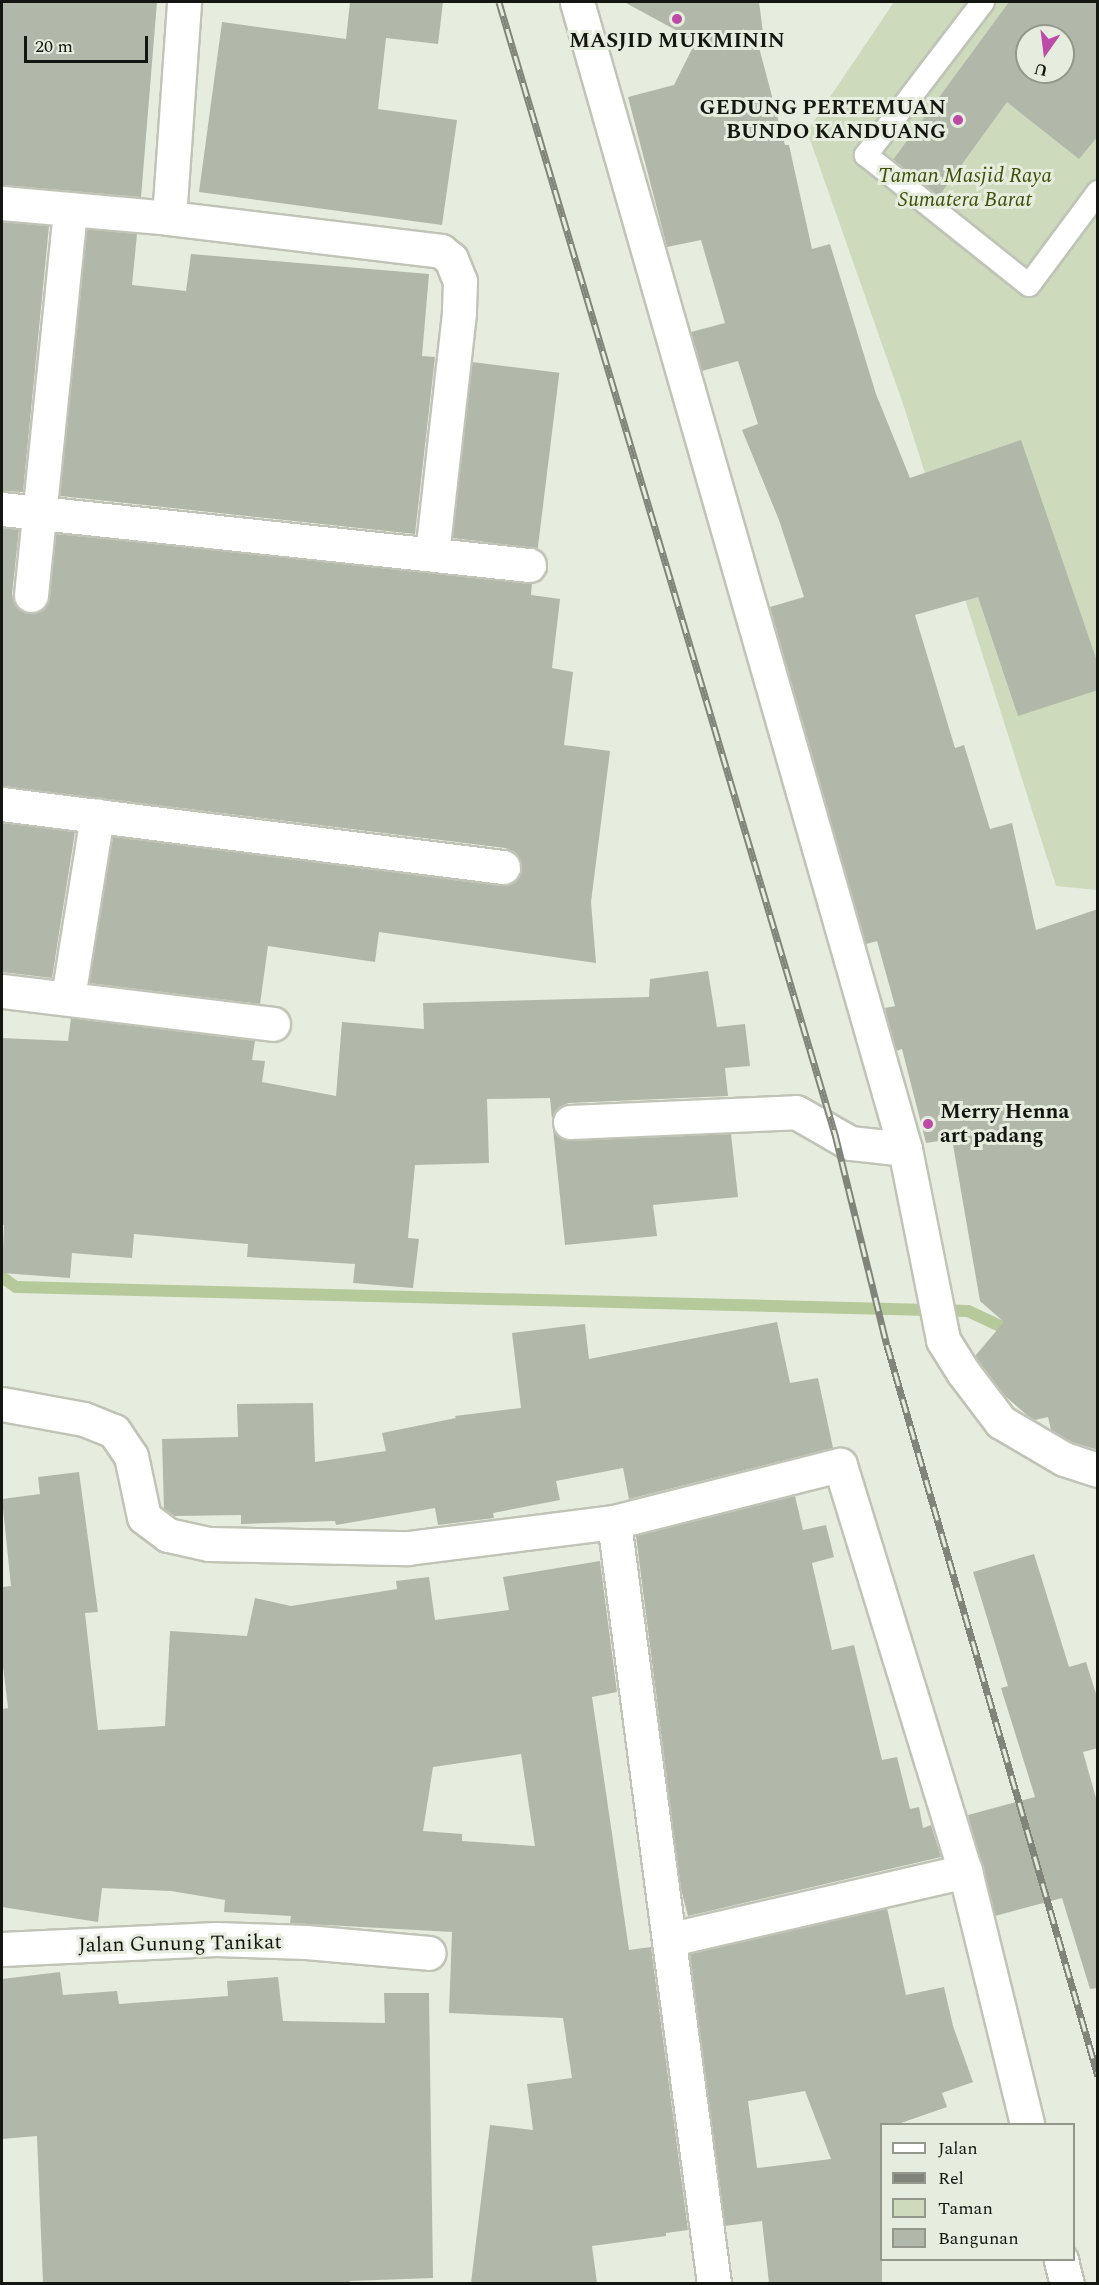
<!DOCTYPE html>
<html>
<head>
<meta charset="utf-8">
<style>
	body { margin:0 }
	#map { position:relative; width:1099px; height:2285px; overflow:hidden; background:#e7edde; font-family:Spectral,serif }
	div>[style] { position:absolute }
	.green>* { inset:0; background:#cedabc }
	.stream>* { height:12px; margin:-6px; padding:0 6px; transform-origin:6px; border-radius:6px; background:#b6c99a }
	.building>* { inset:0; background:#b1b7a9; transform-origin:0 0 }
	.roads { filter:drop-shadow(2px 0 #bfc4b6) drop-shadow(-2px 0 #bfc4b6) drop-shadow(0 2px #bfc4b6) drop-shadow(0 -2px #bfc4b6) }
	.lane>* { height:22px; margin:-11px; padding:0 11px; transform-origin:11px; border-radius:11px; background:#fff }
	.street>* { height:33px; margin:-16.5px; padding:0 16.5px; transform-origin:16.5px; border-radius:16.5px; background:#fff }
	.rail>* { height:7px; margin-top:-3.5px; transform-origin:0; background:repeating-linear-gradient(90deg,#e7edde 0 14px,#80847a 0 28px); box-sizing:border-box; border-block:2px solid #80847a }
	.dots>* { width:16px; height:16px; translate:-50% -50%; box-sizing:border-box; border:3px solid #e7edde; border-radius:50% }
	span { translate:-50% -50%; white-space:nowrap; text-align:center; line-height:1.15; -webkit-text-stroke:6px #e7edde; paint-order:stroke }
	.poi-label { font-size:21px; color:#141611; font-weight:700 }
	.right { translate:-100% -50%; text-align:right }
	.left { translate:0 -50%; text-align:left }
	.park-label { font-size:21px; color:#3c5007; font-style:italic }
	.street-label { font-size:21px; color:#141611 }
	.frame { position:absolute; inset:0; border:3px solid #141611; pointer-events:none }
	.legend { position:absolute; left:880px; top:2123px; width:195px; height:138px; box-sizing:border-box; background:#e7edde; border:2px solid #93978c; margin:0; padding:8px 10px; list-style:none; font-size:18px; color:#141611 }
	.legend li { display:flex; align-items:center; gap:12px; height:30px }
	.legend b { width:30px; border:2px solid #93978c }
	.north { position:absolute; left:1015px; top:24px; width:60px; height:60px; box-sizing:border-box; background:#e7edde; border:2px solid #93978c; border-radius:50%; rotate:194deg; font-size:16px; font-weight:700; line-height:24px; text-align:center; color:#141611 }
	.north::after { content:''; display:block; margin:auto; width:21px; height:27px; background:#bb4ba7; clip-path:polygon(50% 0,100% 100%,50% 72%,0 100%) }
	.scale { position:absolute; left:24px; top:36px; width:124px; height:27px; box-sizing:border-box; border:3px solid #141611; border-top:0; padding-left:8px; font-size:18px; line-height:21px; white-space:nowrap; color:#141611; -webkit-text-stroke:4px #e7edde; paint-order:stroke }
</style>
</head>
<body>
<div id="map">
	<div class="green">
		<i style="clip-path:polygon(evenodd,894px 2px,1097px 2px,1097px 890px,1056px 886px,903px 404px,807px 131px,894px 2px,1027px 36px,1063px 36px,1063px 72px,1027px 72px,1027px 36px)"></i>
	</div>
	<div class="stream">
		<i style="left:2px;top:1277px;width:17px;rotate:36deg"></i>
		<i style="left:16px;top:1287px;width:952px;rotate:1.44deg"></i>
		<i style="left:968px;top:1311px;width:52px;rotate:25.1deg"></i>
	</div>
	<div class="building">
		<i style="clip-path:polygon(2px 2px,157px 2px,141px 197px,2px 185px)"></i>
		<i style="clip-path:polygon(350px 2px,443px 2px,438px 44px,386px 38px,378px 109px,457px 120px,442px 225px,199px 192px,222px 22px,346px 39px)"></i>
		<i style="clip-path:polygon(624px 2px,759px 2px,764px 40px,757px 40px,785px 145px,789px 145px,812px 249px,830px 244px,876px 394px,910px 478px,1021px 440px,1098px 664px,1098px 690px,1018px 716px,978px 597px,915px 615px,955px 748px,964px 745px,990px 829px,1012px 823px,1036px 930px,1098px 909px,1098px 1450px,1072px 1442px,1051px 1430px,1048px 1417px,1035px 1420px,1028px 1416px,1004px 1395px,975px 1356px,1004px 1322px,980px 1301px,952px 1139px,926px 1143px,902px 1049px,896px 1051px,889px 1025px,885px 1008px,895px 1006px,877px 941px,866px 944px,770px 607px,804px 597px,779px 520px,742px 430px,758px 424px,738px 361px,702px 371px,691px 332px,725px 323px,701px 240px,667px 247px,628px 97px,674px 85px,696px 41px)"></i>
		<i style="clip-path:polygon(evenodd,1009px 2px,1098px 2px,1098px 136px,1079px 159px,1007px 102px,939px 196px,893px 160px,1009px 2px,1027px 36px,1063px 36px,1063px 72px,1027px 72px,1027px 36px)"></i>
		<i style="clip-path:polygon(2px 222px,49px 226px,23px 492px,2px 491px)"></i>
		<i style="clip-path:polygon(87px 229px,137px 234px,132px 285px,186px 291px,191px 254px,429px 274px,422px 356px,435px 357px,415px 534px,60px 496px)"></i>
		<i style="left:472px;top:362px;width:88px;height:177px;rotate:7deg"></i>
		<i style="clip-path:polygon(2px 528px,19px 530px,12px 594px,14px 603px,20px 610px,29px 614px,39px 612px,46px 606px,50px 597px,56px 534px,532px 583px,531px 595px,560px 599px,552px 668px,573px 672px,564px 745px,610px 751px,591px 902px,596px 963px,379px 932px,375px 962px,268px 946px,260px 1004px,89px 983px,113px 837px,501px 886px,510px 884px,518px 879px,521px 870px,520px 860px,515px 852px,505px 848px,2px 786px)"></i>
		<i style="clip-path:polygon(2px 823px,75px 832px,52px 978px,2px 972px)"></i>
		<i style="clip-path:polygon(708px 971px,717px 1027px,745px 1024px,750px 1066px,725px 1068px,728px 1096px,569px 1103px,559px 1107px,552px 1119px,550px 1098px,487px 1099px,489px 1163px,415px 1165px,408px 1238px,419px 1239px,413px 1288px,353px 1283px,355px 1264px,247px 1257px,248px 1244px,134px 1234px,132px 1258px,72px 1253px,70px 1278px,2px 1273px,4px 1225px,2px 1224px,2px 1038px,68px 1041px,71px 1018px,255px 1041px,252px 1060px,265px 1061px,262px 1082px,336px 1096px,342px 1022px,424px 1029px,423px 1003px,649px 997px,650px 979px)"></i>
		<i style="clip-path:polygon(553px 1129px,561px 1138px,571px 1141px,731px 1134px,738px 1197px,653px 1205px,657px 1236px,565px 1245px)"></i>
		<i style="clip-path:polygon(777px 1322px,790px 1383px,818px 1378px,833px 1448px,629px 1499px,623px 1468px,556px 1481px,560px 1500px,493px 1513px,494px 1518px,438px 1525px,435px 1508px,336px 1525px,335px 1521px,241px 1524px,241px 1515px,175px 1516px,164px 1509px,162px 1439px,238px 1437px,237px 1404px,313px 1403px,315px 1462px,386px 1451px,382px 1433px,456px 1418px,455px 1416px,521px 1408px,512px 1333px,585px 1324px,589px 1359px)"></i>
		<i style="clip-path:polygon(evenodd,79px 1472px,98px 1612px,85px 1613px,98px 1730px,165px 1726px,170px 1631px,247px 1636px,255px 1598px,291px 1606px,397px 1589px,396px 1581px,429px 1577px,435px 1620px,509px 1610px,503px 1577px,600px 1561px,617px 1692px,592px 1697px,629px 1950px,651px 1947px,688px 2230px,666px 2233px,666px 2236px,592px 2246px,597px 2283px,471px 2283px,490px 2125px,533px 2130px,527px 2084px,572px 2078px,563px 2018px,449px 2013px,452px 1932px,290px 1923px,291px 1916px,224px 1912px,225px 1900px,171px 1891px,102px 1888px,98px 1922px,2px 1907px,2px 1709px,8px 1708px,2px 1658px,2px 1587px,11px 1586px,2px 1499px,40px 1494px,38px 1477px,79px 1472px,521px 1754px,535px 1846px,462px 1841px,462px 1834px,423px 1831px,433px 1767px,521px 1754px)"></i>
		<i style="clip-path:polygon(795px 1496px,803px 1530px,826px 1525px,834px 1557px,812px 1563px,832px 1650px,854px 1645px,882px 1760px,897px 1757px,910px 1809px,919px 1807px,923px 1828px,931px 1825px,941px 1857px,688px 1916px,681px 1889px,636px 1536px)"></i>
		<i style="clip-path:polygon(1034px 1554px,1069px 1667px,1086px 1662px,1098px 1700px,1098px 1748px,1083px 1752px,1098px 1805px,1098px 1988px,1090px 1989px,1062px 1898px,995px 1916px,968px 1815px,1035px 1797px,1001px 1688px,1008px 1686px,973px 1572px)"></i>
		<i style="clip-path:polygon(evenodd,887px 1908px,906px 1995px,944px 1987px,953px 2026px,973px 2082px,942px 2093px,947px 2107px,898px 2124px,882px 2124px,882px 2283px,769px 2283px,762px 2221px,725px 2226px,690px 1954px,887px 1908px,805px 2091px,831px 2159px,757px 2168px,748px 2101px,805px 2091px)"></i>
		<i style="clip-path:polygon(60px 1972px,63px 1995px,117px 1991px,119px 2004px,228px 1996px,227px 1981px,278px 1977px,283px 2021px,385px 2023px,384px 1993px,429px 1993px,433px 2278px,350px 2281px,350px 2283px,43px 2283px,37px 2136px,2px 2139px,2px 1979px)"></i>
	</div>
	<div class="roads">
		<div class="lane">
			<i style="left:983px;top:2px;width:193px;rotate:127.4deg"></i>
			<i style="left:866px;top:155px;width:208px;rotate:38.6deg"></i>
			<i style="left:1029px;top:285px;width:116px;rotate:-53.4deg"></i>
		</div>
		<div class="street">
			<i style="left:577px;top:2px;width:1193px;rotate:74.04deg"></i>
			<i style="left:905px;top:1149px;width:195px;rotate:78.7deg"></i>
			<i style="left:943px;top:1340px;width:38px;rotate:58deg"></i>
			<i style="left:963px;top:1372px;width:63px;rotate:52.8deg"></i>
			<i style="left:1001px;top:1422px;width:73px;rotate:30.4deg"></i>
			<i style="left:1064px;top:1459px;width:36px;rotate:18deg"></i>
			<i style="left:2px;top:203px;width:168px;rotate:5.1deg"></i>
			<i style="left:169px;top:218px;width:274px;rotate:6.9deg"></i>
			<i style="left:441px;top:251px;width:13px;rotate:39deg"></i>
			<i style="left:451px;top:259px;width:24px;rotate:68deg"></i>
			<i style="left:460px;top:281px;width:32px;rotate:92deg"></i>
			<i style="left:459px;top:313px;width:242px;rotate:96.4deg"></i>
			<i style="left:169px;top:218px;width:217px;rotate:-86deg"></i>
			<i style="left:2px;top:509px;width:530px;rotate:6.07deg"></i>
			<i style="left:31px;top:595px;width:388px;rotate:-84.2deg"></i>
			<i style="left:2px;top:804px;width:505px;rotate:7.17deg"></i>
			<i style="left:2px;top:991px;width:273px;rotate:6.9deg"></i>
			<i style="left:68px;top:997px;width:184px;rotate:-80.9deg"></i>
			<i style="left:570px;top:1122px;width:226px;rotate:-2.5deg"></i>
			<i style="left:796px;top:1112px;width:62px;rotate:29.9deg"></i>
			<i style="left:850px;top:1143px;width:55px;rotate:6.2deg"></i>
			<i style="left:2px;top:1404px;width:83px;rotate:10.4deg"></i>
			<i style="left:84px;top:1419px;width:32px;rotate:22deg"></i>
			<i style="left:114px;top:1431px;width:30px;rotate:56deg"></i>
			<i style="left:131px;top:1456px;width:62px;rotate:78deg"></i>
			<i style="left:144px;top:1517px;width:30px;rotate:37deg"></i>
			<i style="left:168px;top:1535px;width:42px;rotate:12.4deg"></i>
			<i style="left:209px;top:1544px;width:199px;rotate:1.2deg"></i>
			<i style="left:408px;top:1548px;width:208px;rotate:-7.2deg"></i>
			<i style="left:614px;top:1522px;width:233px;rotate:-14.2deg"></i>
			<i style="left:840px;top:1465px;width:425px;rotate:72.9deg"></i>
			<i style="left:965px;top:1871px;width:260px;rotate:76.2deg"></i>
			<i style="left:614px;top:1522px;width:769px;rotate:82.52deg"></i>
			<i style="left:671px;top:1939px;width:302px;rotate:-13deg"></i>
			<i style="left:2px;top:1949px;width:214px;rotate:-2.7deg"></i>
			<i style="left:216px;top:1939px;width:90px;rotate:1.9deg"></i>
			<i style="left:306px;top:1942px;width:123px;rotate:5.1deg"></i>
			<i style="left:1061px;top:2260px;width:25px;rotate:76deg"></i>
		</div>
	</div>
	<div class="rail">
		<i style="left:499px;top:2px;width:1181px;rotate:73.47deg"></i>
		<i style="left:835px;top:1134px;width:217px;rotate:76.2deg"></i>
		<i style="left:887px;top:1345px;width:761px;rotate:73.9deg"></i>
	</div>
	<div class="dots">
		<i style="left:677px;top:19px;background:#bb4ba7"></i>
		<i style="left:958px;top:120px;background:#bb4ba7"></i>
		<i style="left:928px;top:1124px;background:#bb4ba7"></i>
	</div>
	<div class="poi-label">
		<span style="left:677px;top:41px">MASJID MUKMININ</span>
		<span class="right" style="left:946px;top:120px">GEDUNG PERTEMUAN<br>BUNDO KANDUANG</span>
		<span class="left" style="left:940px;top:1124px">Merry Henna<br>art padang</span>
	</div>
	<div class="park-label">
		<span style="left:965px;top:188px">Taman Masjid Raya<br>Sumatera Barat</span>
	</div>
	<div class="street-label">
		<span style="left:180px;top:1944px;rotate:-1deg">Jalan Gunung Tanikat</span>
	</div>
	<div class="frame"></div>
	<ul class="legend">
	<li><b style="height:8px;background:#fff"></b>Jalan</li>
	<li><b style="height:8px;background:#80847a"></b>Rel</li>
	<li><b style="height:16px;background:#cedabc"></b>Taman</li>
	<li><b style="height:16px;background:#b1b7a9"></b>Bangunan</li>
	</ul>
	<div class="north">U</div>
	<div class="scale">20 m</div>
</div>
</body>
</html>
